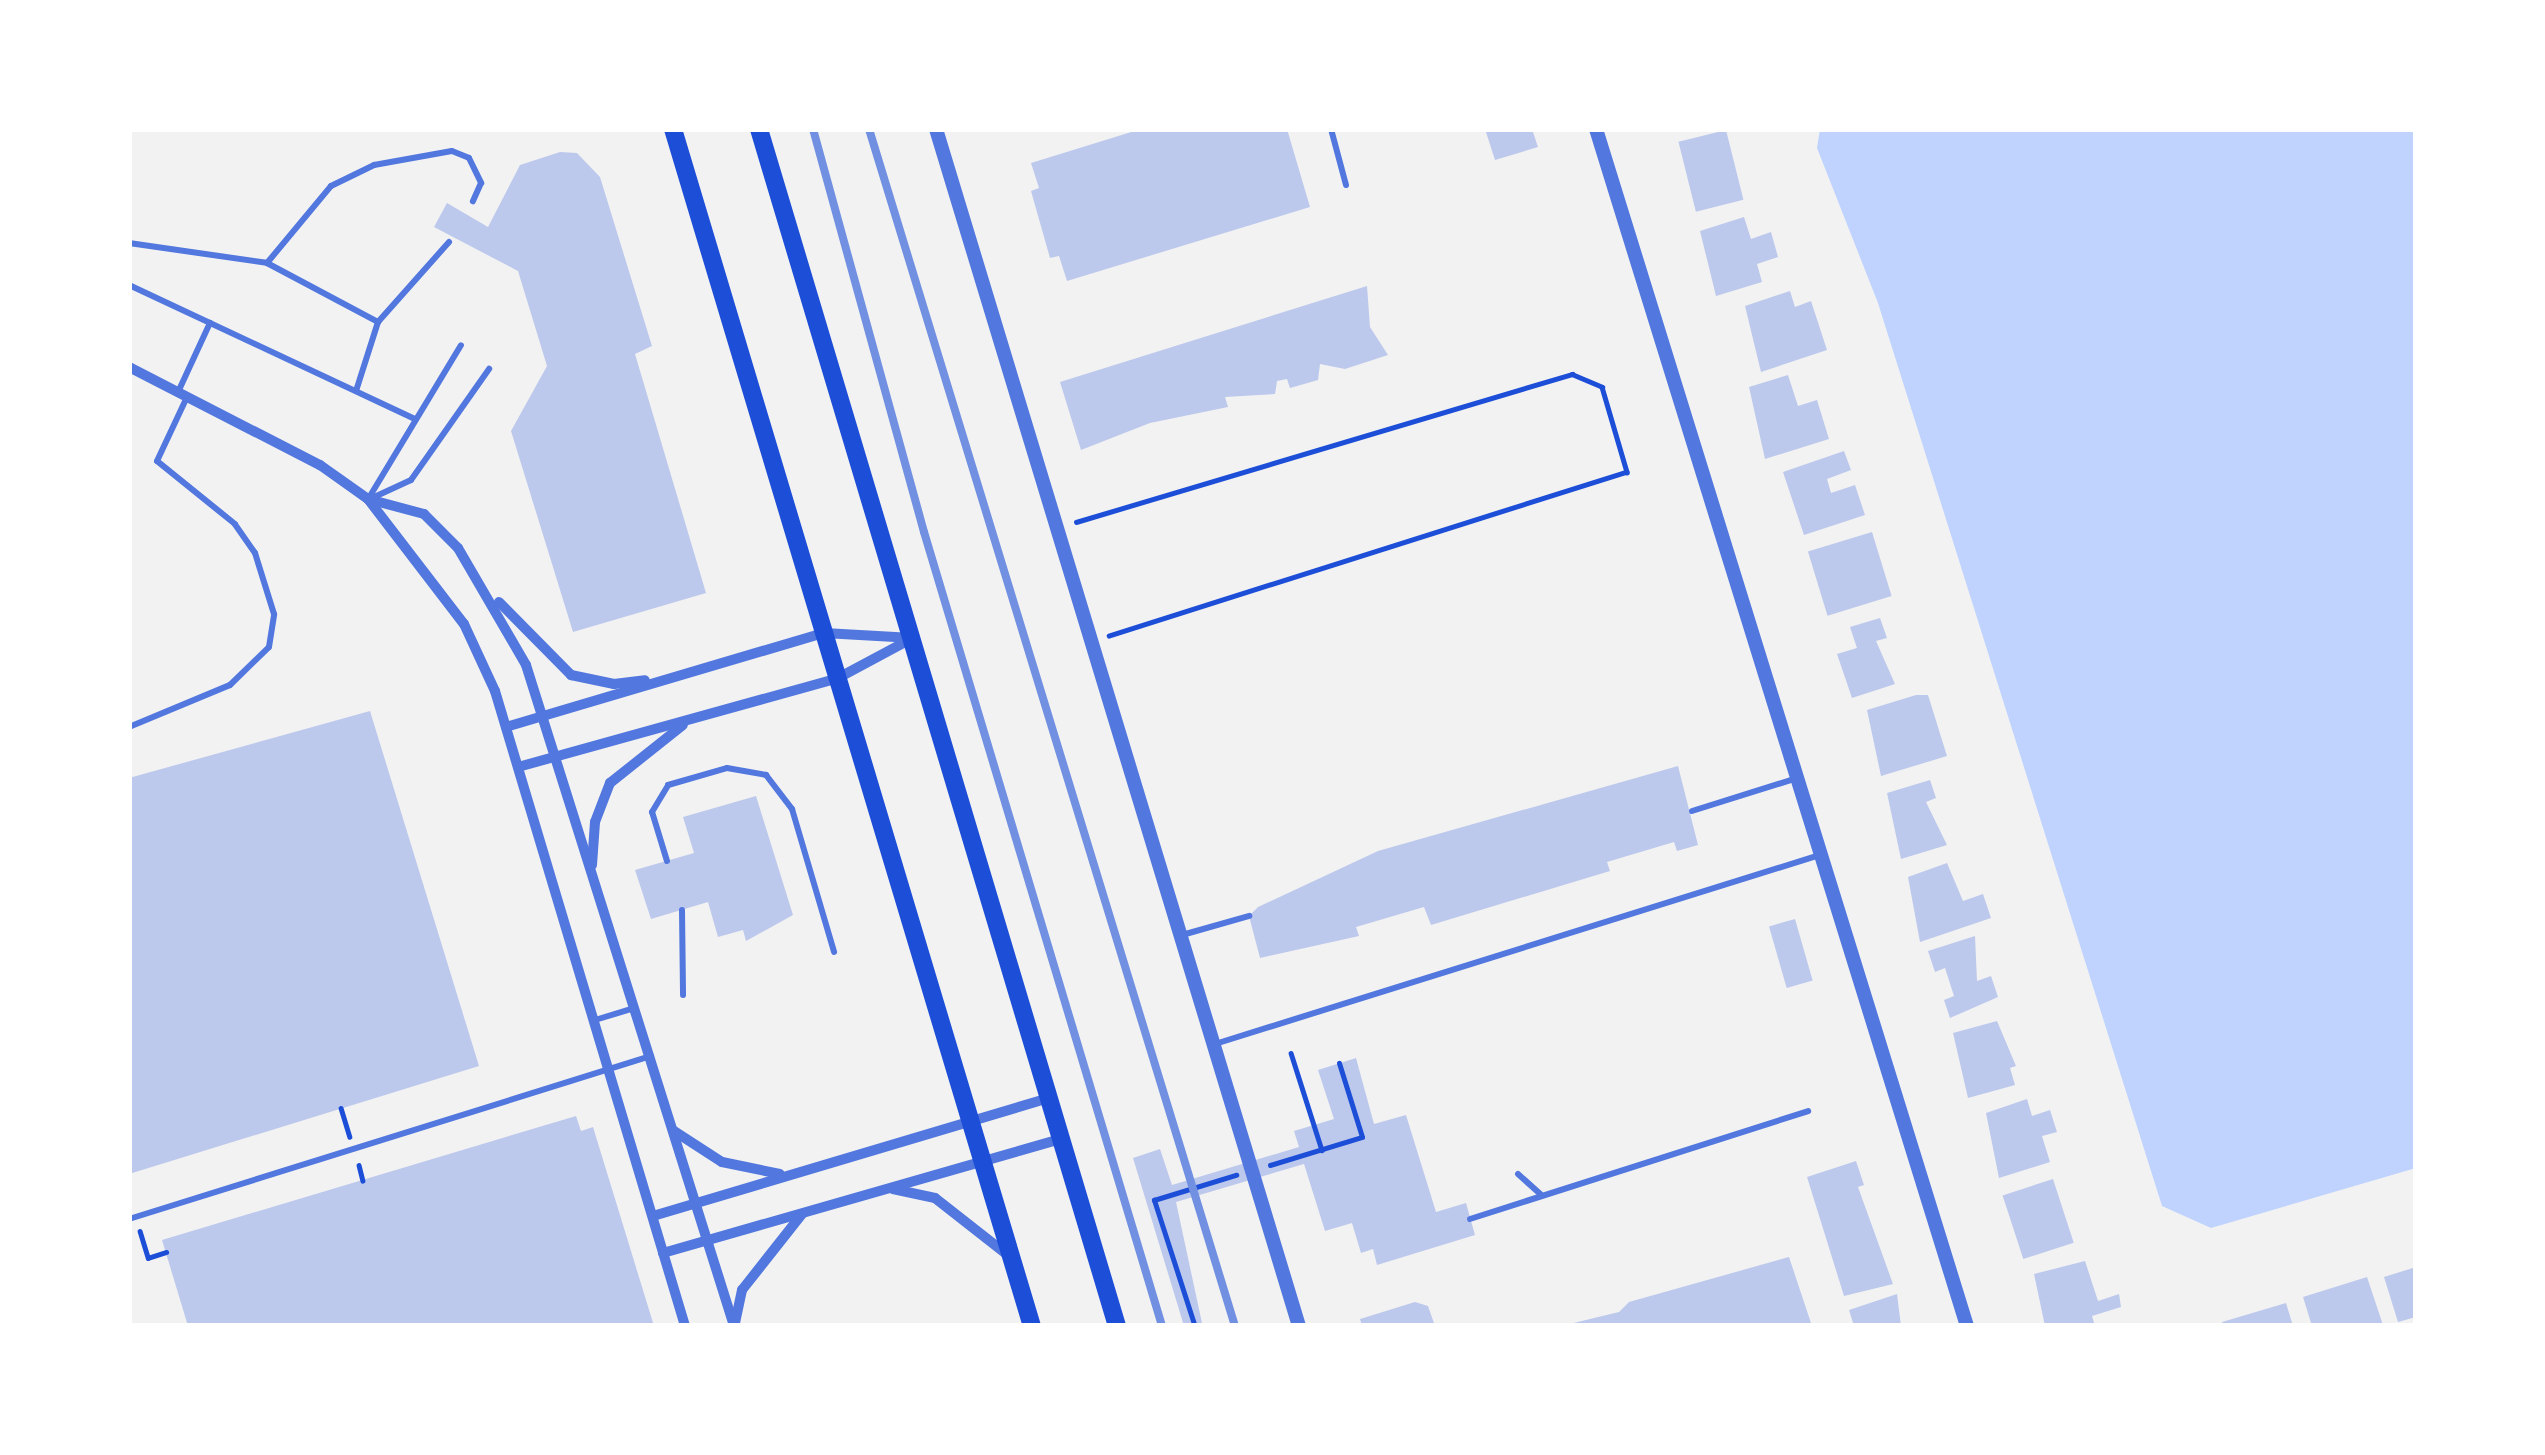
<!DOCTYPE html>
<html>
<head>
<meta charset="utf-8">
<style>
	body { margin:0 }
	#map { position:relative; width:2545px; height:1455px; overflow:hidden; background:#f2f2f2; font-family:"Source Sans 3",sans-serif }
	div>[style] { position:absolute }
	.water>* { inset:0; background:#bfd3fe }
	.building>* { inset:0; background:#bdc9ec; transform-origin:0 0 }
	.path>* { height:4.5px; margin:-2.25px; padding:0 2.25px; transform-origin:2.25px; border-radius:2.25px; background:#1d4ed8 }
	.service>* { height:6px; margin:-3px; padding:0 3px; transform-origin:3px; border-radius:3px; background:#5277de }
	.minor>* { height:10px; margin:-5px; padding:0 5px; transform-origin:5px; border-radius:5px; background:#5277de }
	.tertiary>* { height:14px; margin:-7px; padding:0 7px; transform-origin:7px; border-radius:7px; background:#5277de }
	.primary>* { height:18px; margin:-9px; padding:0 9px; transform-origin:9px; border-radius:9px; background:#1d4ed8 }
	.rail>* { height:8px; margin:-4px; padding:0 4px; transform-origin:4px; border-radius:4px; background:#7290e2 }
	span { translate:-50% -50%; white-space:nowrap; text-align:center; line-height:1.15; -webkit-text-stroke:12px #fff; paint-order:stroke }
	.frame { position:absolute; inset:0; border:132px solid #fff; pointer-events:none }
</style>
</head>
<body>
<div id="map">
	<div class="water">
		<i style="clip-path:polygon(1820px 129px,2416px 129px,2416px 1168px,2211px 1228px,2162px 1206px,1878px 303px,1817px 148px)"></i>
	</div>
	<div class="building">
		<i style="clip-path:polygon(1141px 129px,1287px 129px,1310px 207px,1067px 281px,1059px 256px,1050px 258px,1031px 191px,1039px 188px,1031px 163px)"></i>
		<i style="clip-path:polygon(1485px 129px,1532px 129px,1538px 147px,1495px 160px)"></i>
		<i style="left:1726px;top:130px;width:72px;height:49px;rotate:76deg"></i>
		<i style="clip-path:polygon(560px 152px,577px 153px,600px 177px,652px 346px,635px 354px,706px 593px,573px 632px,511px 431px,547px 366px,518px 271px,434px 227px,447px 203px,488px 227px,520px 165px)"></i>
		<i style="clip-path:polygon(1744px 217px,1751px 239px,1771px 232px,1778px 257px,1757px 264px,1762px 282px,1716px 296px,1700px 231px)"></i>
		<i style="clip-path:polygon(1367px 286px,1370px 327px,1388px 355px,1345px 369px,1320px 364px,1318px 380px,1290px 388px,1287px 379px,1277px 381px,1275px 394px,1225px 397px,1228px 407px,1150px 423px,1081px 450px,1060px 382px)"></i>
		<i style="clip-path:polygon(1790px 291px,1795px 307px,1811px 301px,1827px 350px,1761px 372px,1745px 306px)"></i>
		<i style="clip-path:polygon(1788px 375px,1798px 406px,1817px 400px,1829px 439px,1765px 459px,1749px 387px)"></i>
		<i style="clip-path:polygon(1844px 451px,1851px 470px,1827px 479px,1831px 493px,1855px 485px,1865px 515px,1804px 535px,1783px 472px)"></i>
		<i style="left:1872px;top:532px;width:67px;height:67px;rotate:73deg"></i>
		<i style="clip-path:polygon(1880px 618px,1887px 638px,1876px 641px,1895px 684px,1852px 698px,1837px 654px,1857px 648px,1850px 627px)"></i>
		<i style="clip-path:polygon(1916px 695px,1928px 695px,1947px 756px,1881px 776px,1867px 710px)"></i>
		<i style="clip-path:polygon(370px 711px,479px 1066px,129px 1174px,129px 778px)"></i>
		<i style="clip-path:polygon(1678px 766px,1698px 845px,1677px 851px,1674px 842px,1607px 862px,1610px 871px,1431px 925px,1424px 907px,1356px 927px,1359px 936px,1260px 958px,1249px 916px,1258px 907px,1378px 851px)"></i>
		<i style="clip-path:polygon(1930px 780px,1936px 798px,1926px 802px,1947px 845px,1901px 859px,1887px 793px)"></i>
		<i style="clip-path:polygon(756px 796px,793px 915px,746px 941px,743px 930px,718px 937px,708px 902px,651px 919px,635px 870px,694px 853px,683px 817px)"></i>
		<i style="clip-path:polygon(1947px 863px,1963px 901px,1983px 894px,1991px 918px,1920px 942px,1908px 877px)"></i>
		<i style="left:1795px;top:919px;width:64px;height:27px;rotate:74deg"></i>
		<i style="clip-path:polygon(1975px 936px,1977px 981px,1991px 976px,1998px 997px,1950px 1018px,1944px 1000px,1954px 996px,1945px 968px,1935px 972px,1928px 951px)"></i>
		<i style="clip-path:polygon(1997px 1021px,2016px 1066px,2010px 1068px,2015px 1085px,1968px 1098px,1953px 1033px)"></i>
		<i style="clip-path:polygon(1356px 1058px,1374px 1124px,1406px 1115px,1436px 1212px,1466px 1203px,1475px 1235px,1377px 1265px,1373px 1249px,1361px 1253px,1352px 1223px,1325px 1231px,1304px 1164px,1176px 1202px,1202px 1323px,1184px 1326px,1133px 1158px,1160px 1149px,1172px 1185px,1299px 1147px,1294px 1131px,1334px 1119px,1318px 1070px)"></i>
		<i style="clip-path:polygon(2027px 1099px,2032px 1116px,2050px 1110px,2057px 1132px,2042px 1136px,2050px 1162px,1999px 1178px,1986px 1113px)"></i>
		<i style="clip-path:polygon(576px 1116px,581px 1131px,593px 1127px,654px 1326px,188px 1326px,162px 1240px)"></i>
		<i style="clip-path:polygon(1856px 1161px,1864px 1185px,1858px 1187px,1893px 1284px,1844px 1296px,1807px 1177px)"></i>
		<i style="left:2053px;top:1179px;width:67px;height:53px;rotate:72deg"></i>
		<i style="clip-path:polygon(1789px 1257px,1812px 1326px,1561px 1326px,1619px 1312px,1629px 1302px)"></i>
		<i style="clip-path:polygon(2085px 1261px,2098px 1301px,2119px 1294px,2121px 1307px,2092px 1316px,2095px 1326px,2045px 1326px,2034px 1274px)"></i>
		<i style="clip-path:polygon(2416px 1267px,2416px 1317px,2398px 1322px,2384px 1277px)"></i>
		<i style="clip-path:polygon(2367px 1277px,2383px 1325px,2312px 1326px,2303px 1297px)"></i>
		<i style="clip-path:polygon(1897px 1294px,1901px 1326px,1854px 1326px,1849px 1310px)"></i>
		<i style="clip-path:polygon(1415px 1302px,1428px 1306px,1435px 1326px,1362px 1326px,1360px 1319px)"></i>
		<i style="clip-path:polygon(2286px 1303px,2293px 1326px,2224px 1326px,2222px 1322px)"></i>
	</div>
	<div class="path">
		<i style="left:1076px;top:522px;width:518px;rotate:-16.61deg"></i>
		<i style="left:1572px;top:374px;width:33px;rotate:23deg"></i>
		<i style="left:1602px;top:387px;width:89px;rotate:73.6deg"></i>
		<i style="left:1627px;top:472px;width:543px;rotate:162.43deg"></i>
		<i style="left:1291px;top:1053px;width:102px;rotate:72.3deg"></i>
		<i style="left:341px;top:1108px;width:30px;rotate:73deg"></i>
		<i style="left:359px;top:1165px;width:16px;rotate:76deg"></i>
		<i style="left:1270px;top:1165px;width:96px;rotate:-16.9deg"></i>
		<i style="left:1362px;top:1137px;width:77px;rotate:-107.3deg"></i>
		<i style="left:140px;top:1231px;width:28px;rotate:73deg"></i>
		<i style="left:148px;top:1258px;width:19px;rotate:-18deg"></i>
		<i style="left:1194px;top:1324px;width:130px;rotate:-107.9deg"></i>
		<i style="left:1154px;top:1200px;width:86px;rotate:-17deg"></i>
	</div>
	<div class="service">
		<i style="left:1331px;top:129px;width:58px;rotate:75deg"></i>
		<i style="left:129px;top:243px;width:139px;rotate:8.2deg"></i>
		<i style="left:267px;top:263px;width:126px;rotate:28deg"></i>
		<i style="left:378px;top:322px;width:72px;rotate:107.7deg"></i>
		<i style="left:267px;top:263px;width:100px;rotate:-50.3deg"></i>
		<i style="left:331px;top:186px;width:48px;rotate:-26deg"></i>
		<i style="left:374px;top:165px;width:79px;rotate:-10.2deg"></i>
		<i style="left:452px;top:151px;width:18px;rotate:22deg"></i>
		<i style="left:469px;top:158px;width:28px;rotate:64deg"></i>
		<i style="left:481px;top:183px;width:20px;rotate:114deg"></i>
		<i style="left:129px;top:285px;width:314px;rotate:25.1deg"></i>
		<i style="left:378px;top:322px;width:107px;rotate:-48.4deg"></i>
		<i style="left:179px;top:390px;width:74px;rotate:-65.2deg"></i>
		<i style="left:370px;top:496px;width:176px;rotate:-58.9deg"></i>
		<i style="left:372px;top:498px;width:43px;rotate:-24.8deg"></i>
		<i style="left:411px;top:480px;width:136px;rotate:-54.9deg"></i>
		<i style="left:129px;top:727px;width:109px;rotate:-22.6deg"></i>
		<i style="left:230px;top:685px;width:54px;rotate:-44.3deg"></i>
		<i style="left:269px;top:647px;width:33px;rotate:-81deg"></i>
		<i style="left:274px;top:614px;width:64px;rotate:-107.3deg"></i>
		<i style="left:255px;top:553px;width:35px;rotate:-125deg"></i>
		<i style="left:235px;top:524px;width:100px;rotate:-141.1deg"></i>
		<i style="left:157px;top:461px;width:71px;rotate:-64.9deg"></i>
		<i style="left:1692px;top:811px;width:110px;rotate:-17.4deg"></i>
		<i style="left:667px;top:861px;width:51px;rotate:-107deg"></i>
		<i style="left:652px;top:812px;width:31px;rotate:-59deg"></i>
		<i style="left:668px;top:785px;width:61px;rotate:-16.1deg"></i>
		<i style="left:727px;top:768px;width:40px;rotate:10deg"></i>
		<i style="left:766px;top:775px;width:43px;rotate:52.6deg"></i>
		<i style="left:792px;top:809px;width:149px;rotate:73.6deg"></i>
		<i style="left:682px;top:910px;width:85px;rotate:89.3deg"></i>
		<i style="left:1182px;top:935px;width:70px;rotate:-15.8deg"></i>
		<i style="left:595px;top:1020px;width:39px;rotate:-17deg"></i>
		<i style="left:1215px;top:1044px;width:634px;rotate:-17.35deg"></i>
		<i style="left:1518px;top:1174px;width:30px;rotate:42deg"></i>
		<i style="left:129px;top:1219px;width:547px;rotate:-17.34deg"></i>
		<i style="left:1470px;top:1219px;width:355px;rotate:-17.7deg"></i>
	</div>
	<div class="minor">
		<i style="left:129px;top:367px;width:215px;rotate:27.2deg"></i>
		<i style="left:320px;top:465px;width:59px;rotate:35.3deg"></i>
		<i style="left:368px;top:499px;width:158px;rotate:52.5deg"></i>
		<i style="left:464px;top:624px;width:74px;rotate:65.2deg"></i>
		<i style="left:495px;top:691px;width:663px;rotate:73.34deg"></i>
		<i style="left:368px;top:499px;width:58px;rotate:15deg"></i>
		<i style="left:424px;top:514px;width:48px;rotate:45deg"></i>
		<i style="left:458px;top:548px;width:135px;rotate:59.8deg"></i>
		<i style="left:526px;top:665px;width:693px;rotate:72.53deg"></i>
		<i style="left:499px;top:602px;width:103px;rotate:45.4deg"></i>
		<i style="left:571px;top:675px;width:44px;rotate:11.8deg"></i>
		<i style="left:614px;top:684px;width:31px;rotate:-7deg"></i>
		<i style="left:506px;top:727px;width:332px;rotate:-16.5deg"></i>
		<i style="left:824px;top:633px;width:89px;rotate:3.2deg"></i>
		<i style="left:518px;top:767px;width:332px;rotate:-15.5deg"></i>
		<i style="left:838px;top:678px;width:85px;rotate:-28.1deg"></i>
		<i style="left:592px;top:865px;width:43px;rotate:-86deg"></i>
		<i style="left:595px;top:822px;width:42px;rotate:-69deg"></i>
		<i style="left:610px;top:783px;width:93px;rotate:-38.5deg"></i>
		<i style="left:674px;top:1131px;width:57px;rotate:32.9deg"></i>
		<i style="left:722px;top:1162px;width:59px;rotate:11.7deg"></i>
		<i style="left:893px;top:1189px;width:43px;rotate:12.1deg"></i>
		<i style="left:935px;top:1198px;width:94px;rotate:38.1deg"></i>
		<i style="left:653px;top:1216px;width:413px;rotate:-16.6deg"></i>
		<i style="left:663px;top:1253px;width:414px;rotate:-16deg"></i>
		<i style="left:735px;top:1323px;width:34px;rotate:-78deg"></i>
		<i style="left:742px;top:1290px;width:97px;rotate:-51.7deg"></i>
	</div>
	<div class="tertiary">
		<i style="left:936px;top:129px;width:1251px;rotate:73.13deg"></i>
		<i style="left:1596px;top:129px;width:1253px;rotate:72.78deg"></i>
	</div>
	<div class="primary">
		<i style="left:673px;top:129px;width:1250px;rotate:73.31deg"></i>
		<i style="left:759px;top:129px;width:1249px;rotate:73.35deg"></i>
	</div>
	<div class="rail">
		<i style="left:813px;top:129px;width:418px;rotate:74.6deg"></i>
		<i style="left:924px;top:532px;width:829px;rotate:73.31deg"></i>
		<i style="left:869px;top:129px;width:1252px;rotate:73deg"></i>
	</div>
	<div class="frame"></div>
</div>
</body>
</html>
